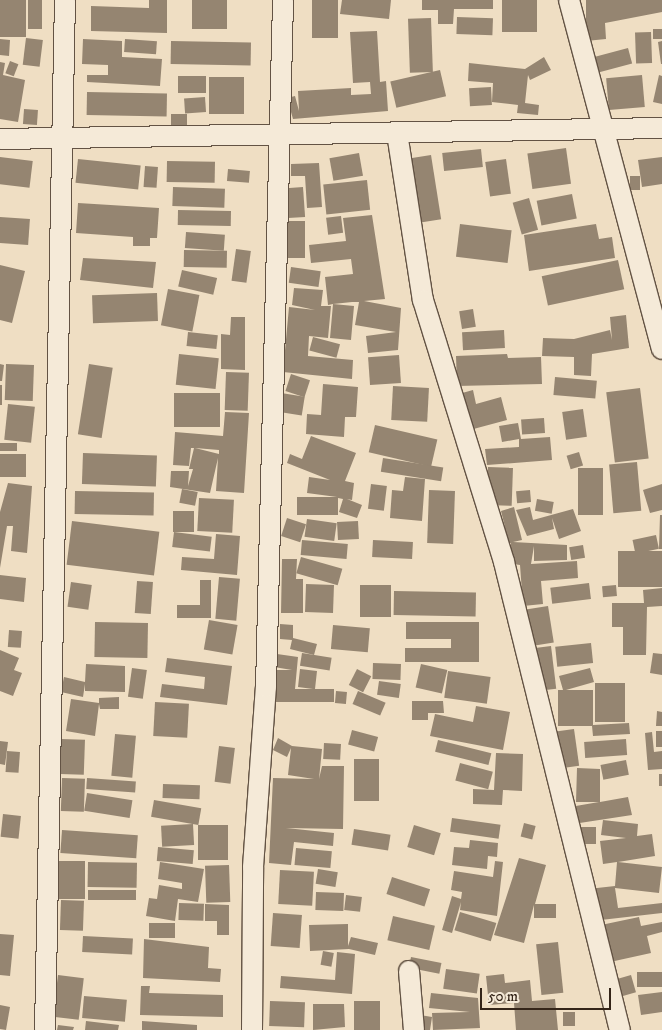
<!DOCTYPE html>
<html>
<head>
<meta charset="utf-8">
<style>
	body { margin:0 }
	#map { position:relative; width:662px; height:1030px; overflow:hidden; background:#efdec3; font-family:"IM FELL DW Pica",serif }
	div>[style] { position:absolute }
	.building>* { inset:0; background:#958571; transform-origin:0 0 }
	.roads { filter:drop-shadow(1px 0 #635344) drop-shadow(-1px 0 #635344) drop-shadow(0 1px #635344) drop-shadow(0 -1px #635344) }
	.minor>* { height:20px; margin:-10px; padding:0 10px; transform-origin:10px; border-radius:10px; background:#f5ead8 }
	span { translate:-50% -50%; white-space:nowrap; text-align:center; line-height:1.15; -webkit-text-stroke:4.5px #f5ead8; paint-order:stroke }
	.scale { position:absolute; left:480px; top:988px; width:131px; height:22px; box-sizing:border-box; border:2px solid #342519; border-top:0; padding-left:6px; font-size:15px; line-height:18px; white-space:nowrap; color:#342519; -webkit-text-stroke:4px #f5ead8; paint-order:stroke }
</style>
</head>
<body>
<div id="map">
	<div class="building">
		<i style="left:0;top:0;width:26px;height:37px"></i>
		<i style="left:28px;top:0;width:14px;height:29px"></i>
		<i style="clip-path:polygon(149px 0,167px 0,167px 33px,91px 31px,91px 6px,149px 8px)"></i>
		<i style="left:192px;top:0;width:35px;height:29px"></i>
		<i style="left:312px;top:0;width:26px;height:38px"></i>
		<i style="clip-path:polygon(342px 0,391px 0,389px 19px,340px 14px)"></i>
		<i style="clip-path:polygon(422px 0,493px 0,493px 9px,454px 9px,453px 24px,438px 24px,438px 10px,422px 10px)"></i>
		<i style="left:502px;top:0;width:35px;height:32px"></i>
		<i style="clip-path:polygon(586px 0,662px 0,662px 12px,605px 23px,606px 39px,586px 41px)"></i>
		<i style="left:457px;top:17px;width:36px;height:17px;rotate:2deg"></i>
		<i style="left:431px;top:18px;width:54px;height:23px;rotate:88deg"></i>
		<i style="left:653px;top:29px;width:9px;height:10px"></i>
		<i style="clip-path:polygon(377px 31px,380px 82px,386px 81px,388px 111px,293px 119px,287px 98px,295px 96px,299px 111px,298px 91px,351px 88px,351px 95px,371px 94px,370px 82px,353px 83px,350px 32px)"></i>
		<i style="left:651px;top:32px;width:31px;height:16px;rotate:88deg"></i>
		<i style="left:26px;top:38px;width:17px;height:27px;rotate:7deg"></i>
		<i style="clip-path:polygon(0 39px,10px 40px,9px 56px,0 55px)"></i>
		<i style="clip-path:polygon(83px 39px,122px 41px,122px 57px,162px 59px,160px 86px,87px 82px,87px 75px,108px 75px,108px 65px,82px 64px)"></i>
		<i style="left:125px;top:39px;width:32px;height:13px;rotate:4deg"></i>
		<i style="left:171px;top:41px;width:80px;height:23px;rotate:1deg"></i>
		<i style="clip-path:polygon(662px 41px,662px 64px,661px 64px,658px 42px)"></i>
		<i style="left:628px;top:48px;width:16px;height:34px;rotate:75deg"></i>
		<i style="clip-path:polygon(544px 57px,551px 70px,530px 80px,528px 75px,525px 103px,539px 105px,538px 115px,517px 113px,518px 105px,492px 102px,493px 83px,468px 81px,469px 63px,525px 69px)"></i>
		<i style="left:10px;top:61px;width:9px;height:13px;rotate:21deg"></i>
		<i style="clip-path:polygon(0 62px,5px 63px,3px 75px,25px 80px,18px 122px,0 119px)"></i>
		<i style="left:440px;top:70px;width:27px;height:51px;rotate:77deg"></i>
		<i style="left:642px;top:75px;width:32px;height:36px;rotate:85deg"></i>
		<i style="clip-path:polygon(659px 75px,662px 76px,662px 104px,653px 102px)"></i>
		<i style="left:178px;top:76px;width:28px;height:17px"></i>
		<i style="left:209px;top:77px;width:35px;height:37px"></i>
		<i style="left:491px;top:87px;width:18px;height:22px;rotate:87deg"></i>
		<i style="left:87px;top:92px;width:80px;height:23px;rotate:1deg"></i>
		<i style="left:205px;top:97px;width:15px;height:21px;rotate:86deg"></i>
		<i style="left:24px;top:109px;width:14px;height:15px;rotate:4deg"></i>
		<i style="left:171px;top:114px;width:16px;height:12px"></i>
		<i style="left:566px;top:148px;width:36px;height:39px;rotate:82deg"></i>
		<i style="left:481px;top:149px;width:18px;height:39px;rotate:84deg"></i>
		<i style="left:359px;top:153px;width:23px;height:30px;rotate:80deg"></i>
		<i style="left:431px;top:155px;width:65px;height:24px;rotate:81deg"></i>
		<i style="left:0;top:157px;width:33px;height:27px;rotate:7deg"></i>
		<i style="clip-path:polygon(662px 157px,662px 184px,642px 187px,638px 160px)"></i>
		<i style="left:78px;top:159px;width:63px;height:24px;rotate:6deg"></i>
		<i style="left:506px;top:159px;width:35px;height:21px;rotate:82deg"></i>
		<i style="left:167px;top:161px;width:48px;height:21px;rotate:1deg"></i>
		<i style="clip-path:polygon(319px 163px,322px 207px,307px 208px,305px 176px,291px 176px,291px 164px)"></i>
		<i style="left:145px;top:166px;width:13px;height:21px;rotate:4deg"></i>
		<i style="left:228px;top:169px;width:22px;height:12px;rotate:5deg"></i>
		<i style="left:630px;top:176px;width:10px;height:14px"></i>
		<i style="left:367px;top:180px;width:30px;height:44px;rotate:84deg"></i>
		<i style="left:173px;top:187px;width:52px;height:19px;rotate:2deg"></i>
		<i style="left:303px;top:187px;width:30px;height:17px;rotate:86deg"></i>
		<i style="left:572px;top:194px;width:25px;height:36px;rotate:79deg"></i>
		<i style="left:529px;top:198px;width:33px;height:17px;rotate:74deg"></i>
		<i style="clip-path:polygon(78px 203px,159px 208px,157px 238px,150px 238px,150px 246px,133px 246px,133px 237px,76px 233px)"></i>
		<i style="left:178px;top:210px;width:53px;height:15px;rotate:1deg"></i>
		<i style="clip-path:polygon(372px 215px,385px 299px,364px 301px,401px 308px,398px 350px,368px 353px,366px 336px,396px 332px,355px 325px,359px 302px,352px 302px,333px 304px,354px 306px,351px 340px,330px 338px,333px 304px,328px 305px,325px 277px,353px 274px,351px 259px,311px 263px,309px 245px,346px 241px,343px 218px)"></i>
		<i style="left:341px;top:216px;width:17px;height:15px;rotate:83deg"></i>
		<i style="left:0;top:217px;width:30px;height:26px;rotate:4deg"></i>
		<i style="left:288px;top:221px;width:17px;height:37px"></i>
		<i style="left:460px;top:224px;width:52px;height:33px;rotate:7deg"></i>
		<i style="clip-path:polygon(596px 224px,599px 239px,612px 237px,615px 258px,529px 271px,524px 235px)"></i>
		<i style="left:186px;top:232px;width:39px;height:16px;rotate:4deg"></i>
		<i style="left:236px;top:249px;width:15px;height:32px;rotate:8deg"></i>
		<i style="left:184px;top:250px;width:43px;height:17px;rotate:1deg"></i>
		<i style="clip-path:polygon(83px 258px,156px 262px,153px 288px,80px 280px)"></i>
		<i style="left:618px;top:260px;width:30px;height:78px;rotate:78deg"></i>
		<i style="clip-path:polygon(0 265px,25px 271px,12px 323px,0 320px)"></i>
		<i style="left:291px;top:267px;width:30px;height:16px;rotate:8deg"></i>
		<i style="left:182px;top:270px;width:36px;height:17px;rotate:13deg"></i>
		<i style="clip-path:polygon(294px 288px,323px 290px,321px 306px,331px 306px,328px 338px,309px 336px,308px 356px,353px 360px,352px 379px,283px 372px,289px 307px,315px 310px,292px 305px)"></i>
		<i style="left:168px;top:289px;width:32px;height:37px;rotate:11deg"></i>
		<i style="left:157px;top:293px;width:28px;height:65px;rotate:88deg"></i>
		<i style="left:473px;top:309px;width:18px;height:14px;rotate:81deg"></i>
		<i style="clip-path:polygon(626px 315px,629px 348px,592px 354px,591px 376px,574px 375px,574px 357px,542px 356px,543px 338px,574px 339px,610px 330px,612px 340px,610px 317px)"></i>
		<i style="clip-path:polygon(231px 317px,245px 317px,245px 370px,221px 369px,221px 334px,230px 335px)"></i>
		<i style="left:504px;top:330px;width:18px;height:42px;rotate:87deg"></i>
		<i style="left:188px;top:332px;width:30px;height:14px;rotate:6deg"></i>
		<i style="left:313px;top:337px;width:28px;height:14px;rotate:15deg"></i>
		<i style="left:179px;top:354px;width:40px;height:31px;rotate:6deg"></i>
		<i style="clip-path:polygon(507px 354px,508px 358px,541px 357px,542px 384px,457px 386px,456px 356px)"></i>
		<i style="left:399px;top:355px;width:28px;height:31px;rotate:86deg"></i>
		<i style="clip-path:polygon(0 364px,4px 365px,2px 381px,0 381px)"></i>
		<i style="left:6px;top:364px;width:28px;height:36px;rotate:2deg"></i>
		<i style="left:89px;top:364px;width:24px;height:71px;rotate:9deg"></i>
		<i style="left:226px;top:372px;width:23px;height:38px;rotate:2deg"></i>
		<i style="left:291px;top:374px;width:20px;height:18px;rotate:18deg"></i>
		<i style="left:555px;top:377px;width:42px;height:18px;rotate:5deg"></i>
		<i style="clip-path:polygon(323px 384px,358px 387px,356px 417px,345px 417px,344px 437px,306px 434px,307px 414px,321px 415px)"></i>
		<i style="left:0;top:385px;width:2px;height:20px"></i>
		<i style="left:393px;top:386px;width:36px;height:34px;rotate:3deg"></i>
		<i style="left:640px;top:388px;width:71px;height:34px;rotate:83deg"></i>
		<i style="clip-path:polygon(473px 390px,476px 404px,501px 397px,507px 420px,466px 431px,455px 395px)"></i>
		<i style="left:220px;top:393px;width:34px;height:46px;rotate:90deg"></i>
		<i style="left:281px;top:393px;width:24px;height:19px;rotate:9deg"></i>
		<i style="left:8px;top:404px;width:27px;height:36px;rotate:6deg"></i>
		<i style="left:583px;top:409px;width:28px;height:21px;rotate:82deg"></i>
		<i style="clip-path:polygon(evenodd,225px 412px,249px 413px,244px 493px,216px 491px,218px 458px,210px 493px,170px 487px,171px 471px,189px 471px,188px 486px,193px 469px,189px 469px,194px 448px,191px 448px,189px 466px,173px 465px,175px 432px,223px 436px,225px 412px,195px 448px,219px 450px,219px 454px,195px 448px)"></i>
		<i style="left:544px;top:418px;width:15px;height:23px;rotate:86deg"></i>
		<i style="clip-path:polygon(518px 423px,521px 439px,550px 437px,552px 460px,487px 465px,485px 449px,519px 447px,519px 439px,502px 442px,499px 426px)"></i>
		<i style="left:375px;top:425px;width:64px;height:28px;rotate:13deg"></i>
		<i style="clip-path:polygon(311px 436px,356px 453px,345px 481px,354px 483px,352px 500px,347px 499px,362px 505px,357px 518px,339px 512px,343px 499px,338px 498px,338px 515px,297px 515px,297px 497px,337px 497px,307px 493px,309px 477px,330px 480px,287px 463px,290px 454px,302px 459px)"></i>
		<i style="left:17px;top:443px;width:8px;height:17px;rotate:90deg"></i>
		<i style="left:579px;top:452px;width:14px;height:13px;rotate:73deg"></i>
		<i style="left:83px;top:453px;width:74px;height:31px;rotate:2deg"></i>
		<i style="left:0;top:454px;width:26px;height:23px"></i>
		<i style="left:383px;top:458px;width:61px;height:14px;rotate:9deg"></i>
		<i style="left:637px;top:462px;width:49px;height:28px;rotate:85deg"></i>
		<i style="left:488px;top:467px;width:25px;height:38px;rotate:2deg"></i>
		<i style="left:578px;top:468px;width:25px;height:47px"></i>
		<i style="clip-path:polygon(405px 477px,425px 479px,422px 521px,390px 518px,392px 490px,403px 491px)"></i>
		<i style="clip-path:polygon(8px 483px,32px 486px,29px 528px,27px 553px,11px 551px,13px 526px,7px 526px,0 568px,0 512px)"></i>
		<i style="left:371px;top:484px;width:16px;height:25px;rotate:7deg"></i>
		<i style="clip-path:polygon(662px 484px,662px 510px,650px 513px,643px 490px)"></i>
		<i style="left:182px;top:489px;width:16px;height:14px;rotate:11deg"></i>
		<i style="left:429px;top:490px;width:26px;height:53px;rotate:2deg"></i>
		<i style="left:530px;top:490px;width:12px;height:14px;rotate:85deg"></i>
		<i style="left:75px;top:491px;width:79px;height:23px;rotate:1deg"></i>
		<i style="left:199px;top:498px;width:35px;height:33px;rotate:3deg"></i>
		<i style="left:537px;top:499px;width:17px;height:12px;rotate:10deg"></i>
		<i style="clip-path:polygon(514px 507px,522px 540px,513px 542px,567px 545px,567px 560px,534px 561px,534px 546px,531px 564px,577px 561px,578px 578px,541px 581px,543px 604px,523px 606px,520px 565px,507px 563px,511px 543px,500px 545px,496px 529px,505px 527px,501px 511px)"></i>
		<i style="clip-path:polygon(530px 507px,533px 520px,573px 509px,581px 531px,559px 539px,552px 518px,554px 529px,527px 536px,516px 510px)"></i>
		<i style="left:173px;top:511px;width:21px;height:21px"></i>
		<i style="clip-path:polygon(660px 515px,662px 515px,662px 549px,659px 549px)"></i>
		<i style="left:287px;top:518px;width:20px;height:19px;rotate:18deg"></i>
		<i style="left:307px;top:519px;width:30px;height:18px;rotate:8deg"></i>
		<i style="left:72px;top:521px;width:88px;height:44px;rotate:7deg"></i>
		<i style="left:358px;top:521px;width:18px;height:21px;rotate:87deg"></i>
		<i style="left:174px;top:532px;width:38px;height:15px;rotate:7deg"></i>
		<i style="clip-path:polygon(216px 534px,240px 536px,237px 575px,181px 570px,182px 557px,214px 559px)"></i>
		<i style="left:656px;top:535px;width:14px;height:24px;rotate:78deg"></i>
		<i style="left:302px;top:540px;width:46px;height:15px;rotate:5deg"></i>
		<i style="left:373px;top:540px;width:40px;height:17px;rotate:3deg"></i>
		<i style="left:583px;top:545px;width:13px;height:14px;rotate:81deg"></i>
		<i style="left:662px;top:551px;width:36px;height:44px;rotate:90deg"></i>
		<i style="left:301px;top:557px;width:43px;height:17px;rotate:16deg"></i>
		<i style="clip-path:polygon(282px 559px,297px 559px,296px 579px,303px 579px,303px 613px,281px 613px)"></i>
		<i style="clip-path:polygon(0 575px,26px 578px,24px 602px,0 599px)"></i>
		<i style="left:219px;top:577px;width:21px;height:42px;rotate:5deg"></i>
		<i style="clip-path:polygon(200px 580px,211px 580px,211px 618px,177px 618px,177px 605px,200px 605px)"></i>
		<i style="left:137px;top:581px;width:16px;height:32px;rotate:4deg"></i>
		<i style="left:71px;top:582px;width:21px;height:25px;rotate:8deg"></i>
		<i style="left:589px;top:583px;width:16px;height:39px;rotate:83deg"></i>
		<i style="left:306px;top:584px;width:28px;height:28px;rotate:2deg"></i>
		<i style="left:360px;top:585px;width:31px;height:32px"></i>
		<i style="left:616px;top:585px;width:11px;height:14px;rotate:85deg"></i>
		<i style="clip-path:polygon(662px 588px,662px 606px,647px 607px,646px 655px,623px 655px,623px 627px,612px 627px,612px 603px,644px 603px,643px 590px)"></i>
		<i style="left:394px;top:591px;width:82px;height:24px;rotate:1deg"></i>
		<i style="left:548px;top:606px;width:37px;height:24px;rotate:81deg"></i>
		<i style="left:209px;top:620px;width:29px;height:30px;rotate:10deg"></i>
		<i style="left:95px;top:622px;width:53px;height:35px;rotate:1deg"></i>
		<i style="clip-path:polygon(406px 622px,479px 622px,479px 662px,405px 662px,405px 648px,451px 648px,451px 639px,406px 639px)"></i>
		<i style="clip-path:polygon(280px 624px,293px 625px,293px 638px,317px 644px,314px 655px,290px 649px,292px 640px,280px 639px)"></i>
		<i style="left:333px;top:625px;width:37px;height:24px;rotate:5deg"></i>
		<i style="left:9px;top:630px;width:13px;height:17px;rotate:4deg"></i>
		<i style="left:591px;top:643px;width:20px;height:36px;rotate:84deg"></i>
		<i style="left:551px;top:646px;width:43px;height:22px;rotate:83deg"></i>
		<i style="clip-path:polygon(0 650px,19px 658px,14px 670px,22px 673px,13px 696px,0 691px)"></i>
		<i style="left:302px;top:653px;width:30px;height:13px;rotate:9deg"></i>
		<i style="clip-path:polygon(653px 653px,662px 654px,662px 675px,650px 673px)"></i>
		<i style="clip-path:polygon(277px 654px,298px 657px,295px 689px,313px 689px,298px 687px,300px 669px,317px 671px,315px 689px,334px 689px,334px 702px,274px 702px,274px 670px,292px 670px,274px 667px)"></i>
		<i style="clip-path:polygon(167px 658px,232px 666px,227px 705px,160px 697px,162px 684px,204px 689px,205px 677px,165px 672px)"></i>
		<i style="left:373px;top:663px;width:28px;height:16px;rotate:2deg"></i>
		<i style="clip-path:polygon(86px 664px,125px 666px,125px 692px,85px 691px,85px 684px,83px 697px,61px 692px,64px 677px,85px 682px)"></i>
		<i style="left:421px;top:664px;width:27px;height:24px;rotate:13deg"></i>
		<i style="left:132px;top:668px;width:15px;height:29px;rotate:8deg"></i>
		<i style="clip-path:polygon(590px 668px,594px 682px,566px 690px,593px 690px,593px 725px,629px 723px,630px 734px,593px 736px,592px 726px,558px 726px,558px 690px,563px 690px,559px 676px)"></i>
		<i style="left:357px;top:669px;width:16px;height:18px;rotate:27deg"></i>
		<i style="left:448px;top:671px;width:43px;height:27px;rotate:8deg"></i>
		<i style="left:379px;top:681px;width:22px;height:14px;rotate:8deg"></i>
		<i style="left:595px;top:683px;width:30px;height:39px"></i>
		<i style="left:336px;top:691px;width:11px;height:12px;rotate:5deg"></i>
		<i style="left:358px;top:691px;width:30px;height:14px;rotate:23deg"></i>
		<i style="clip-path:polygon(119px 697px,119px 709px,100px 709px,99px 704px,95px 736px,66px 731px,71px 699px,99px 703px,99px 698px)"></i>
		<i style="clip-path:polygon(412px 701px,443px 701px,444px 713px,428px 713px,428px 720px,412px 720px)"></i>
		<i style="left:155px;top:702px;width:34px;height:34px;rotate:3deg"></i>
		<i style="clip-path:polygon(476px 706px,510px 712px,503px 750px,430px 736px,435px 714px,473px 722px)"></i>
		<i style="clip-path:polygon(657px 711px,662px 712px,662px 726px,656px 726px)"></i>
		<i style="left:574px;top:729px;width:37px;height:22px;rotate:82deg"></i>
		<i style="left:352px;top:730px;width:27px;height:15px;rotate:15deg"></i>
		<i style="left:656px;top:731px;width:6px;height:16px"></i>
		<i style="clip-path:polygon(652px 732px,654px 752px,662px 751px,662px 769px,648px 770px,645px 733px)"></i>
		<i style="left:115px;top:734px;width:21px;height:42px;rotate:5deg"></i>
		<i style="clip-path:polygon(278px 738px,292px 746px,322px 749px,319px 779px,322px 766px,344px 766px,343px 829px,286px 828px,334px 833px,333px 846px,294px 842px,291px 865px,269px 863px,273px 778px,314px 779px,288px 775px,291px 748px,287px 757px,273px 750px)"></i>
		<i style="left:61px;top:739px;width:24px;height:35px;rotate:2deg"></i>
		<i style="left:626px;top:739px;width:16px;height:42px;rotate:86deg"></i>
		<i style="left:438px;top:740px;width:55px;height:12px;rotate:14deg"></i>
		<i style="clip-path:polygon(0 741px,8px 742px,5px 765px,0 764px)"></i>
		<i style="left:324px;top:743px;width:17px;height:16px;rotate:3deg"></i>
		<i style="left:219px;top:746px;width:16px;height:36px;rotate:7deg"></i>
		<i style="left:7px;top:751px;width:13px;height:21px;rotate:4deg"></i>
		<i style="clip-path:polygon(496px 753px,523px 754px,522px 791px,503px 790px,502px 805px,473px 804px,473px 789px,494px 790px)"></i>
		<i style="left:354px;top:759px;width:25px;height:42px"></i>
		<i style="left:626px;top:760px;width:15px;height:26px;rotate:79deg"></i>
		<i style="left:460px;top:763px;width:34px;height:18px;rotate:15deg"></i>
		<i style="clip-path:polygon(577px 768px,600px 769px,600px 802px,628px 797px,632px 815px,573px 824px,570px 807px,599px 802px,576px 802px)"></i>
		<i style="left:659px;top:774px;width:3px;height:12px"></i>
		<i style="left:62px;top:778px;width:23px;height:33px;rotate:2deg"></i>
		<i style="left:87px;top:778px;width:49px;height:11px;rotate:4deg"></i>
		<i style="left:163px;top:784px;width:37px;height:14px;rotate:2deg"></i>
		<i style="left:87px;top:793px;width:46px;height:18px;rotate:9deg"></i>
		<i style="left:154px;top:800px;width:48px;height:17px;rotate:10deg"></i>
		<i style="left:3px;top:814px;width:18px;height:23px;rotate:6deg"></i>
		<i style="left:452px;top:818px;width:49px;height:14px;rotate:8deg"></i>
		<i style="clip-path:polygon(603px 820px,638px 824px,637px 836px,652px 834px,655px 856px,618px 862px,662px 867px,659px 893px,615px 888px,618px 908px,662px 903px,662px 913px,592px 921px,588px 889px,615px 886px,617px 862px,603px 864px,600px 841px,626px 838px,601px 835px)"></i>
		<i style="left:524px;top:823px;width:12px;height:14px;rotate:14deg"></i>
		<i style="left:193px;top:824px;width:21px;height:32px;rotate:87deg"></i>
		<i style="left:198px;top:825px;width:30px;height:35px"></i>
		<i style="left:414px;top:825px;width:28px;height:23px;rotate:17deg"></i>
		<i style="left:572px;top:827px;width:24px;height:17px"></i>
		<i style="left:354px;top:829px;width:37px;height:16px;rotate:9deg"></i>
		<i style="left:62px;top:830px;width:76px;height:23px;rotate:4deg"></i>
		<i style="clip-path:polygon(470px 840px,498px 843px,497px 857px,488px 856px,487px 869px,452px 865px,454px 847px,469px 848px)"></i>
		<i style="left:158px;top:847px;width:36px;height:14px;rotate:5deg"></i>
		<i style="left:296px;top:848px;width:36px;height:17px;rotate:5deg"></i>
		<i style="clip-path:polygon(519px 858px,546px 865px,535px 904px,556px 904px,556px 918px,534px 918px,534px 905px,524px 943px,494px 935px)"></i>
		<i style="left:57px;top:861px;width:28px;height:38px"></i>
		<i style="clip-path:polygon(495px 861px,503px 862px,497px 916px,460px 910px,461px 902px,452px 933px,442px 930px,452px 896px,461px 899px,462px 892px,451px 890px,454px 871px,493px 877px)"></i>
		<i style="left:88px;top:862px;width:49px;height:25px;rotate:1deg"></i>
		<i style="clip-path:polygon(160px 862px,204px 869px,198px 902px,178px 899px,175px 921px,146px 916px,149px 898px,157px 899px,159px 885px,182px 889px,182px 883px,158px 879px)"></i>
		<i style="left:229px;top:865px;width:37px;height:24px;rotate:88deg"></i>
		<i style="left:318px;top:869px;width:20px;height:15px;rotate:9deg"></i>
		<i style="left:280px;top:870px;width:34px;height:34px;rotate:3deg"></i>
		<i style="left:392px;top:877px;width:40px;height:18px;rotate:18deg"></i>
		<i style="left:88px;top:890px;width:48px;height:10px"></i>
		<i style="left:316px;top:892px;width:28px;height:18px;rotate:2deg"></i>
		<i style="left:346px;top:895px;width:16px;height:15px;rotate:7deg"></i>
		<i style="left:61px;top:900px;width:23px;height:30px;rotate:2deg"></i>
		<i style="left:179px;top:903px;width:25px;height:17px;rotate:2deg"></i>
		<i style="clip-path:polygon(205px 904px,229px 905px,229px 935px,217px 935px,217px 921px,205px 921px)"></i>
		<i style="left:460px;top:912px;width:38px;height:19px;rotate:17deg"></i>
		<i style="left:273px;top:913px;width:29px;height:33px;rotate:4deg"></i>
		<i style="left:393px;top:916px;width:43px;height:25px;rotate:13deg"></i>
		<i style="clip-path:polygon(639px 917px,641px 926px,662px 922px,662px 932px,647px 936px,651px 953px,610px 962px,601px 925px)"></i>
		<i style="left:149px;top:923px;width:26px;height:15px"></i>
		<i style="clip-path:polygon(348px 924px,348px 946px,351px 937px,378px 943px,375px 955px,349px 949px,310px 951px,309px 925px)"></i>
		<i style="clip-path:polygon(0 934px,14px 935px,10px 976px,0 975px)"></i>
		<i style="left:83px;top:936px;width:50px;height:16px;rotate:3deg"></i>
		<i style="clip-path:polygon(144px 939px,209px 947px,208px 968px,221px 969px,220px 982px,143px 978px)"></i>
		<i style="left:558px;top:942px;width:51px;height:22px;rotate:84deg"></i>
		<i style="left:323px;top:951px;width:11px;height:14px;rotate:10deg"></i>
		<i style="clip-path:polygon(337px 952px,355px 954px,352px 994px,280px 988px,281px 976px,335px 980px)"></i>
		<i style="left:411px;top:957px;width:31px;height:11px;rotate:11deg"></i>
		<i style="left:446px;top:969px;width:34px;height:20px;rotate:8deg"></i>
		<i style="left:662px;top:972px;width:15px;height:25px;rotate:90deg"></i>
		<i style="clip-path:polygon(504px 974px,505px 983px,530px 980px,532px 1001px,555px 999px,558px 1030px,516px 1030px,514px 1003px,489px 1005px,486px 976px)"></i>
		<i style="left:58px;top:975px;width:26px;height:42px;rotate:7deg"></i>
		<i style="left:631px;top:975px;width:18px;height:19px;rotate:74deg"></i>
		<i style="clip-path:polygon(141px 986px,150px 986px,149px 993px,223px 995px,223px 1017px,140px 1015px)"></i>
		<i style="clip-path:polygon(662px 992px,662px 1012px,641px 1015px,638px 995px)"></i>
		<i style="clip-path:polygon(431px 993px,478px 998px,480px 1028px,433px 1030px,432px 1013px,470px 1012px,429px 1008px)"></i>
		<i style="left:84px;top:996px;width:43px;height:22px;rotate:5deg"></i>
		<i style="left:270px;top:1001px;width:35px;height:25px;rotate:2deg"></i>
		<i style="left:380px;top:1001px;width:29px;height:26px;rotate:90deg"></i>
		<i style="clip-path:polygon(313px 1004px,344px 1004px,345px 1027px,313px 1030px)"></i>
		<i style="clip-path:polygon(0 1005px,10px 1007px,6px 1030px,0 1029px)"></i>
		<i style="left:563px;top:1012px;width:12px;height:14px"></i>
		<i style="clip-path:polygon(414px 1014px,432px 1017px,430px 1030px,412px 1030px)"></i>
		<i style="clip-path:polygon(86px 1021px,119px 1025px,118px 1030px,85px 1030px)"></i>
		<i style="clip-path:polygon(142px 1021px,197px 1025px,197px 1030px,142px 1030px)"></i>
		<i style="clip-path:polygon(58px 1025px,74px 1027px,73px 1030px,57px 1030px)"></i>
	</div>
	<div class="roads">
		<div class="minor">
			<i style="left:569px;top:0;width:361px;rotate:75.1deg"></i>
			<i style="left:397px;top:133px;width:169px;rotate:81.2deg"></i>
			<i style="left:423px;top:300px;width:274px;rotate:72.8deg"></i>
			<i style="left:504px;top:562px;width:482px;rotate:76.1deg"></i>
			<i style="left:0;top:139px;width:662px;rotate:-0.95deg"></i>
			<i style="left:409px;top:971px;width:59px;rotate:85.2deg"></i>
			<i style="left:45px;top:1030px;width:1030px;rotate:-88.89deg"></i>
			<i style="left:252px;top:1030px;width:163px;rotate:-89.6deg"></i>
			<i style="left:253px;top:867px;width:180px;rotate:-85.9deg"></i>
			<i style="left:266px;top:687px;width:687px;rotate:-88.58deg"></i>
		</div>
	</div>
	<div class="scale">50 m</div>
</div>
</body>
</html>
